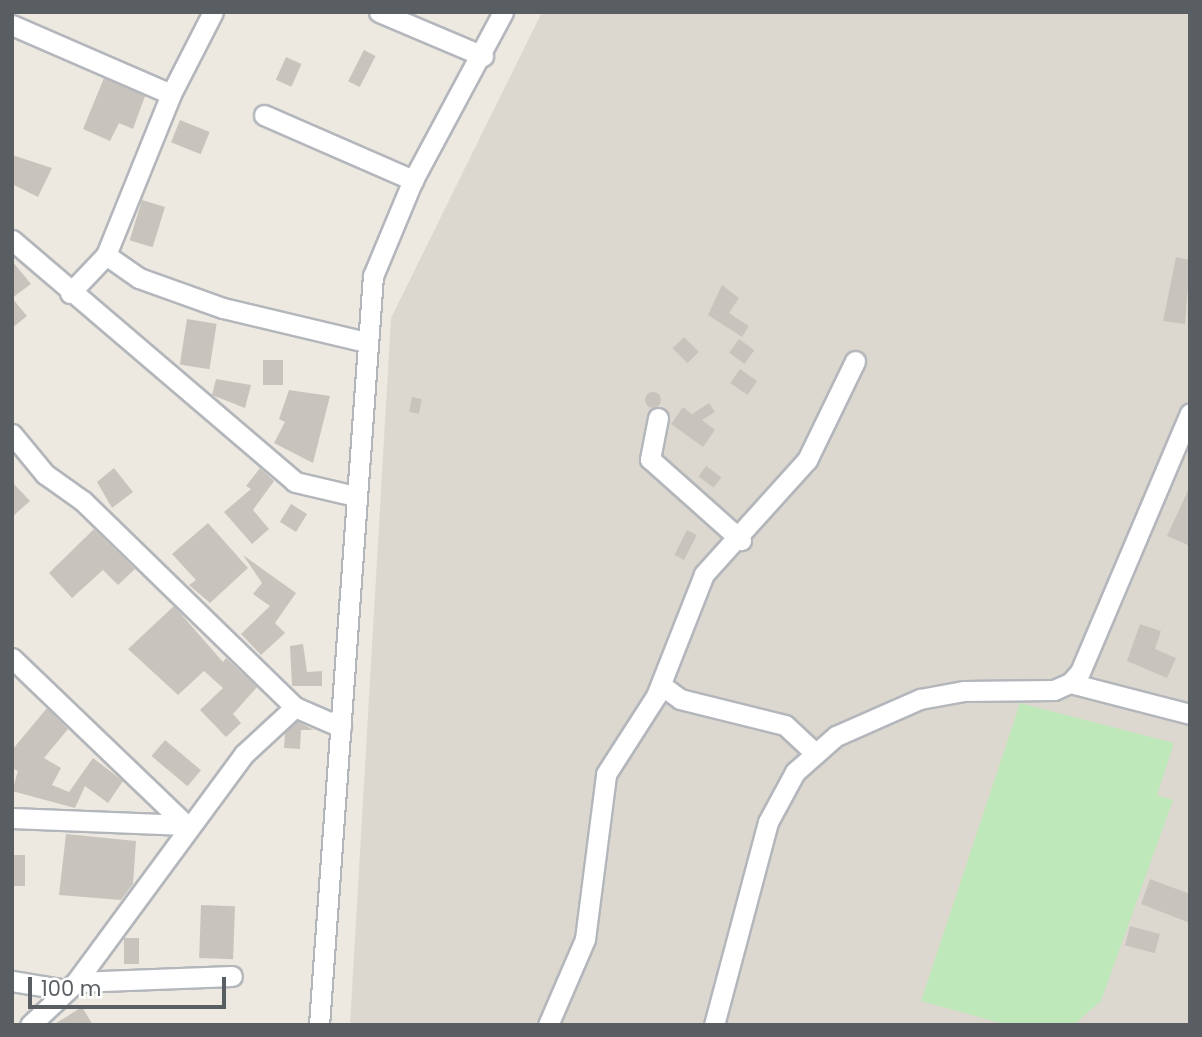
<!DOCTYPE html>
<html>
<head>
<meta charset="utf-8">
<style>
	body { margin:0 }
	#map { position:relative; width:1202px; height:1037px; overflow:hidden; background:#ede9e0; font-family:Poppins,sans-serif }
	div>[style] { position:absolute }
	.education>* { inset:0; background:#ddd8cf }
	.green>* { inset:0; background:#bee7ba }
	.building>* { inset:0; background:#c8c4bd; transform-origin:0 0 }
	.round { border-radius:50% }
	.roads { filter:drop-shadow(2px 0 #b3b7bc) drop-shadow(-2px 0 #b3b7bc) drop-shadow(0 2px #b3b7bc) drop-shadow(0 -2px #b3b7bc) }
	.minor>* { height:19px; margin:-9.5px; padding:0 9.5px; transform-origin:9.5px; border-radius:9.5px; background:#fff }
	span { translate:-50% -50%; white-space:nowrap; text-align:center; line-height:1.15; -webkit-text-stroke:7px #fff; paint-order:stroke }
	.frame { position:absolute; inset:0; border:14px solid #595e63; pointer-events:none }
	.scale { position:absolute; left:28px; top:977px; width:198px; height:32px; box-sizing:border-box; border:4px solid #595e63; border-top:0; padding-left:9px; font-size:21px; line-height:24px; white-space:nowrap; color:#595e63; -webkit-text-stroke:5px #fff; paint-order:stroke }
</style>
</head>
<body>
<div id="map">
	<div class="education">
		<i style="clip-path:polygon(542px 12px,1190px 12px,1190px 1025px,350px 1025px,391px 318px)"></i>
	</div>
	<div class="green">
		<i style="clip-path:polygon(1020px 703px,1174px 743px,1157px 795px,1173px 800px,1101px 1001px,1073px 1025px,1008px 1025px,921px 1001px)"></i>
	</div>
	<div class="building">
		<i style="left:364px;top:50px;width:13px;height:35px;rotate:27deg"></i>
		<i style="left:286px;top:57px;width:17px;height:25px;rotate:24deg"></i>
		<i style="clip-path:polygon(104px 78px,145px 96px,133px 129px,119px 123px,110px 141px,83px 129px)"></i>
		<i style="left:180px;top:120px;width:32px;height:24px;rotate:22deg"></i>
		<i style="clip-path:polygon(12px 155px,52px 168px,38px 197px,12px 184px)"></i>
		<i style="left:142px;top:200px;width:24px;height:42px;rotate:17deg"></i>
		<i style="clip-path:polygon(1176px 257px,1190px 260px,1185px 324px,1163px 321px)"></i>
		<i style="clip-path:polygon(12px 261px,31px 284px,12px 298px,27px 316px,12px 328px)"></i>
		<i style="clip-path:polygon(722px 285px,739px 298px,729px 313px,749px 326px,742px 337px,708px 315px)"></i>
		<i style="left:187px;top:319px;width:30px;height:46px;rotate:9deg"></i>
		<i style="left:684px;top:337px;width:21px;height:16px;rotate:45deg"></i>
		<i style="left:739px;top:339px;width:19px;height:17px;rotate:36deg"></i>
		<i style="left:263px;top:360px;width:20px;height:25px"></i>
		<i style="left:740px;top:369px;width:21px;height:17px;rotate:35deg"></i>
		<i style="clip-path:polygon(216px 379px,251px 385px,245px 408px,212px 395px)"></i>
		<i style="clip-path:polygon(289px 390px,330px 396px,313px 463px,274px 443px,285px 422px,279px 419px)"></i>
		<i class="round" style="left:645px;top:392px;width:16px;height:16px"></i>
		<i style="left:412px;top:397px;width:10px;height:15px;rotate:11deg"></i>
		<i style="clip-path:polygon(709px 403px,715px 412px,702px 420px,715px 430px,703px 447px,671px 424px,683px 407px,692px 414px)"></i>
		<i style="left:706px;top:466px;width:19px;height:13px;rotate:36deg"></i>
		<i style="clip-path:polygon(114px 468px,133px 492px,112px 508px,97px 482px)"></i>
		<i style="clip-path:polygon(260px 468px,274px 481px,253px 510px,269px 529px,252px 544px,224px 512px,251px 489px,246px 486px)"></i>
		<i style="clip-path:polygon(12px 482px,30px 501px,12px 517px)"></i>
		<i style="clip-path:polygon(1190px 486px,1190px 546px,1167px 536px)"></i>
		<i style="left:291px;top:504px;width:19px;height:21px;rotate:32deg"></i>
		<i style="clip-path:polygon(208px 523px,248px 568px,210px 603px,189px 585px,196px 580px,172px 554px)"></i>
		<i style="clip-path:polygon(94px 529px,135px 569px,118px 585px,103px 570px,72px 598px,49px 573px)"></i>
		<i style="left:687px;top:530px;width:11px;height:28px;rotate:27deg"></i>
		<i style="clip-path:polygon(243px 555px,296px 593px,275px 623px,285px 633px,261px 655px,241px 634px,270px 606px,253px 594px,262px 583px)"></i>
		<i style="clip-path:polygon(174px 606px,223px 662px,226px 658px,257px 687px,233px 714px,241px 723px,226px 737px,200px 710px,223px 688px,204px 671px,178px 695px,128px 649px)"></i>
		<i style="clip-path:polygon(1140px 624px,1161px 631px,1155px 649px,1176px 658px,1167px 678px,1127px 661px)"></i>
		<i style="clip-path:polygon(303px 644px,307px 672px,322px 671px,322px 686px,292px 686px,290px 646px)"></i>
		<i style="clip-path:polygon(47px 708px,68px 729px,44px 758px,61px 768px,52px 785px,69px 792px,93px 758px,123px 781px,108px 803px,85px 786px,75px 808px,12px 791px,18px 771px,12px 768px,12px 750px)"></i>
		<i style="clip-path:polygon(297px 721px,314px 730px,301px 730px,300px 749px,284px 748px,285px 733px)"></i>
		<i style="left:165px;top:740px;width:47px;height:21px;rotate:40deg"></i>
		<i style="clip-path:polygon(66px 834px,136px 841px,133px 884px,121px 900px,59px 895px)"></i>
		<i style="left:12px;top:855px;width:13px;height:31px"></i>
		<i style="clip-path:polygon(1150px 879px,1190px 894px,1190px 923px,1141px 904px)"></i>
		<i style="left:201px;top:905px;width:34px;height:53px;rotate:2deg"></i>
		<i style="left:1130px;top:926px;width:31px;height:20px;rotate:15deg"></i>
		<i style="left:124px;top:938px;width:15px;height:26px"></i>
		<i style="clip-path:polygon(82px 1007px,93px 1025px,53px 1025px)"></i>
	</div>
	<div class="roads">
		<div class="minor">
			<i style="left:379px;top:12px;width:113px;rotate:22.9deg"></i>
			<i style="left:12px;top:25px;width:173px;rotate:23.5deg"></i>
			<i style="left:264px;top:115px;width:163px;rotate:23.6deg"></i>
			<i style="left:12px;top:240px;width:372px;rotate:40.5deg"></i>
			<i style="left:295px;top:482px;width:62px;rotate:13.1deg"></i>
			<i style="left:106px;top:255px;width:40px;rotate:34.9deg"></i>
			<i style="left:139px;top:278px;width:89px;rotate:19.7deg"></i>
			<i style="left:223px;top:308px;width:147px;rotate:13.4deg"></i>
			<i style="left:70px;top:293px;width:52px;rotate:-46.5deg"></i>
			<i style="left:106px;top:255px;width:174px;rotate:-68deg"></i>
			<i style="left:171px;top:94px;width:92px;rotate:-62.9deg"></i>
			<i style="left:658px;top:418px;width:42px;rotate:101deg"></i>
			<i style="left:650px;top:459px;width:122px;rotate:41.7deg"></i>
			<i style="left:12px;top:434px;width:52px;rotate:50.5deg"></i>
			<i style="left:45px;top:474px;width:47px;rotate:35.4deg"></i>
			<i style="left:83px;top:501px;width:296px;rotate:44.2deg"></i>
			<i style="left:295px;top:707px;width:50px;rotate:23.5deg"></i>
			<i style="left:12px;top:658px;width:241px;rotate:43.8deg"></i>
			<i style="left:1070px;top:683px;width:124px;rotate:14.5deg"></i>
			<i style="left:661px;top:685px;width:24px;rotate:36deg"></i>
			<i style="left:680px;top:699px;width:108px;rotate:13.9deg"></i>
			<i style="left:785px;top:725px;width:41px;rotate:43deg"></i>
			<i style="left:12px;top:818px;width:174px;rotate:2.3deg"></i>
			<i style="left:12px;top:981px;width:56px;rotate:9.3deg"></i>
			<i style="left:76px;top:982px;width:156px;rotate:-2.2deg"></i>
			<i style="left:30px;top:1025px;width:63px;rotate:-43.1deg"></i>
			<i style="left:76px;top:982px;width:283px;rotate:-53.6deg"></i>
			<i style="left:244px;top:754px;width:69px;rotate:-42.7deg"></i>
			<i style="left:319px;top:1025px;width:751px;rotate:-85.88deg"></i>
			<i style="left:373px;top:276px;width:104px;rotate:-67.4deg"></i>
			<i style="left:413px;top:180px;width:191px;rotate:-61.8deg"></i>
			<i style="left:548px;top:1025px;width:94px;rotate:-66.7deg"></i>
			<i style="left:585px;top:939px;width:166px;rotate:-82.7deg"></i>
			<i style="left:606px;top:774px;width:93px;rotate:-57.3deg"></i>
			<i style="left:656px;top:696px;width:131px;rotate:-68.5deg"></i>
			<i style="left:704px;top:574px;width:154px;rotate:-47.9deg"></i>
			<i style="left:807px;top:460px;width:110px;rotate:-64.1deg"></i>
			<i style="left:714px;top:1025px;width:210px;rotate:-75.1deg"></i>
			<i style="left:768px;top:822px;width:57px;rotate:-61.6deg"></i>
			<i style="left:795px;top:772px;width:55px;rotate:-41.3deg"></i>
			<i style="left:836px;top:736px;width:92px;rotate:-23.8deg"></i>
			<i style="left:920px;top:699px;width:45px;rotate:-10.3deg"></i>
			<i style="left:964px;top:691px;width:90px;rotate:-0.6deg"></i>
			<i style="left:1054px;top:690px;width:17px;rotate:-24deg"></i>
			<i style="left:1070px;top:683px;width:15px;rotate:-48deg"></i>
			<i style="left:1080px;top:672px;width:281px;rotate:-67deg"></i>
		</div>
	</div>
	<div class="frame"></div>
	<div class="scale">100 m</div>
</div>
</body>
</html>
